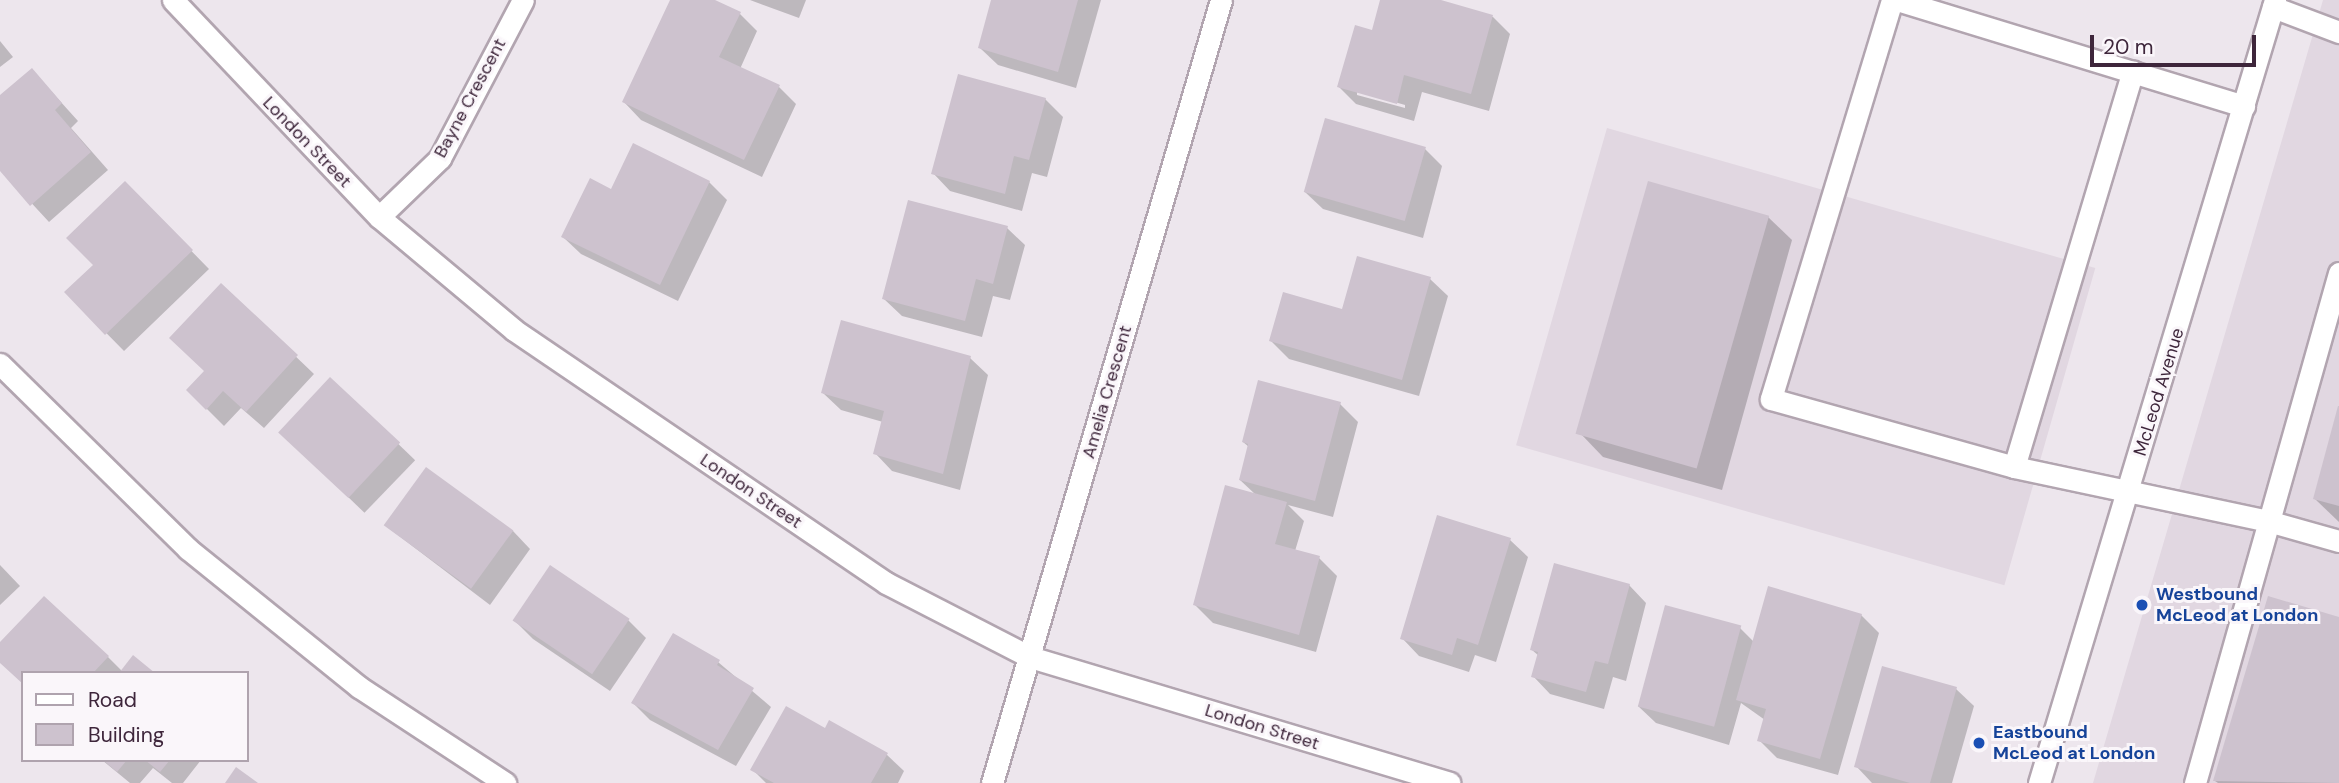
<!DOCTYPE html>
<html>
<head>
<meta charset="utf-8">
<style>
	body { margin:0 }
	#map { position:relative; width:2339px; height:783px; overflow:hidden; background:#ede6ed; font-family:"DM Sans",sans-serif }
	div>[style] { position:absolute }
	.built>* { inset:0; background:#e1d7e1; transform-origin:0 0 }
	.shadow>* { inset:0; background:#0003; transform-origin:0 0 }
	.building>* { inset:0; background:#cdc2ce; transform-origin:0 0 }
	.roads { filter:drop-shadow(2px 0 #b2a5b0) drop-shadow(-2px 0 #b2a5b0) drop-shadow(0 2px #b2a5b0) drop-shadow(0 -2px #b2a5b0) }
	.minor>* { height:21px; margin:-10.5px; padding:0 10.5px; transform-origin:10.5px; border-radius:10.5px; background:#fff }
	.dots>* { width:19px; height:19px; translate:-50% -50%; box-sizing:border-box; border:4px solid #faf6fa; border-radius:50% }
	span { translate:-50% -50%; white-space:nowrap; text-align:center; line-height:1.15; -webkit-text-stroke:6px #faf6fa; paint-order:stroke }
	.street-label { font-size:18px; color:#3e263b }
	.transit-label { font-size:18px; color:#164399; font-weight:700 }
	.left { translate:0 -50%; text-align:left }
	.legend { position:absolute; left:21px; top:671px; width:228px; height:91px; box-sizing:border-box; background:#faf6fa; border:2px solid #afa3ae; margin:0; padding:9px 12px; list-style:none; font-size:21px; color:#3e263b }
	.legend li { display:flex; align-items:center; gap:14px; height:35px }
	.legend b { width:35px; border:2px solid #afa3ae }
	.scale { position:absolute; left:2090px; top:35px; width:166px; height:32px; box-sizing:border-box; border:4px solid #3e263b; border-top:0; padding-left:9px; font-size:21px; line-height:24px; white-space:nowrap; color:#3e263b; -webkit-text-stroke:5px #faf6fa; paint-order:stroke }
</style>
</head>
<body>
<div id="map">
	<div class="built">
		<i style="clip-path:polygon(2323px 0,2339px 0,2339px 783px,2093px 783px)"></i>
		<i style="left:1607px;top:128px;width:508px;height:330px;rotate:16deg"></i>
	</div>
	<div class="shadow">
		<i style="clip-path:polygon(672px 0,711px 0,740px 14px,757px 31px,740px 69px,779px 87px,796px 104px,762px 177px,641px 120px,624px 102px)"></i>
		<i style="clip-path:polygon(750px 0,806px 0,799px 18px)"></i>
		<i style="clip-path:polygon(993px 0,1101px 0,1076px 88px,998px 65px,980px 48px)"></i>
		<i style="clip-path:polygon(evenodd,1382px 0,1435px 0,1493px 17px,1510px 34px,1489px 111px,1422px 92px,1414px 121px,1356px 104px,1339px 87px,1373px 32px,1382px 0,1357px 91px,1405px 105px,1405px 108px,1357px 95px,1357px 91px)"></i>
		<i style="clip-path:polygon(0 41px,13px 57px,0 67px)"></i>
		<i style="clip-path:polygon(32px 70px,78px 121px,71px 128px,108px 170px,49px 222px,0 169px,0 98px)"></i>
		<i style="clip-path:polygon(1045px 99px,1063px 117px,1047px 177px,1032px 173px,1022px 211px,950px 191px,933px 173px)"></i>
		<i style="clip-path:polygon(1425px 149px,1442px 166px,1423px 238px,1323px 209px,1305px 192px)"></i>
		<i style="clip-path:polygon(709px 182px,727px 200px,678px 301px,581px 254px,563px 237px,612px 191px)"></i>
		<i style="clip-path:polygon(125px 183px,209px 269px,124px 351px,66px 292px,95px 265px)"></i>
		<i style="clip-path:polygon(1768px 217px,1792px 240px,1722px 490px,1603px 457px,1580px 433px)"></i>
		<i style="clip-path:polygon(1007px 228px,1025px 245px,1010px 300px,993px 296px,982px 337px,902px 316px,884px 299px)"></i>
		<i style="clip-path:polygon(1430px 279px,1448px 296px,1419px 396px,1289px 359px,1271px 341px)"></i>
		<i style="clip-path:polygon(221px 285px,314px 374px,264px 428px,241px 408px,224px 426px,188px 390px,206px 371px)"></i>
		<i style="clip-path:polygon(970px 358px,988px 375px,960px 490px,892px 471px,875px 453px,883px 422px,841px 410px,823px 393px)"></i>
		<i style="left:331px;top:379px;width:117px;height:73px;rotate:44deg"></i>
		<i style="clip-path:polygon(1340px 404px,1358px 422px,1333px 517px,1288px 505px,1304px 521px,1295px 551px,1319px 558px,1337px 576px,1316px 652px,1213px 623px,1195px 605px,1256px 495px,1240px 480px,1249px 447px,1243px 442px)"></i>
		<i style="clip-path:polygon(2339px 409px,2339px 522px,2315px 499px)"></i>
		<i style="clip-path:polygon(386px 526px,513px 531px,530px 549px,490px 605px)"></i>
		<i style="clip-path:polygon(1510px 540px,1528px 557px,1496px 662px,1475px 655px,1469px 672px,1419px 656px,1402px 638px)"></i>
		<i style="clip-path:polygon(0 565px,20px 586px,0 605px)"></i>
		<i style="clip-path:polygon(1629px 585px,1646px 603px,1626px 681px,1613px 677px,1604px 709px,1550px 694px,1533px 676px,1539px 656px,1532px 650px)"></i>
		<i style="clip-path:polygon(1861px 615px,1879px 633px,1838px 775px,1777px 758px,1759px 740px,1765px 720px,1741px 703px,1729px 745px,1656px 723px,1638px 706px,1740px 628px,1754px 642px)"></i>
		<i style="clip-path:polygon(2339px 618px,2339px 783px,2218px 783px,2215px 781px)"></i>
		<i style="clip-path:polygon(628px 620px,646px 638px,610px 691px,533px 639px,515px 621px)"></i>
		<i style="clip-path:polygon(0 644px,108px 657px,122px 671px,152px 673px,23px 673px,0 661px)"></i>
		<i style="clip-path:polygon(718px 662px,771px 707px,736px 766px,650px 720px,633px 703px)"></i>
		<i style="clip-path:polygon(1956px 689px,1974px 706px,1952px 783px,1872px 783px,1856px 766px)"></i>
		<i style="clip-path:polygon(826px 731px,886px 754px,904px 771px,898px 783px,766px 783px,753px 770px)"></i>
		<i style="clip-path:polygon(102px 760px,201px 760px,183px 783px,172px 783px,153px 768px,140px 783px,130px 783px)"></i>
	</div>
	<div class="building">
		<i style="clip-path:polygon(670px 0,715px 0,741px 12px,719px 57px,780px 85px,744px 160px,622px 102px)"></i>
		<i style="clip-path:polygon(991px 0,1078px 0,1058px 72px,978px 48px)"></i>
		<i style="clip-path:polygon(1380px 0,1441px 0,1493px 15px,1471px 94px,1404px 75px,1397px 104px,1337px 87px,1355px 25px,1372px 30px)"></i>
		<i style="clip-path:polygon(32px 68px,62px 103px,55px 110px,91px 152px,30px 206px,0 171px,0 95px)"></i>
		<i style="clip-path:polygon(958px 74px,1046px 98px,1029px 160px,1014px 156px,1005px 194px,931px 174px)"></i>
		<i style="left:1325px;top:118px;width:105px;height:77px;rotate:16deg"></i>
		<i style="clip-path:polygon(633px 143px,710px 181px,660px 285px,561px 237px,590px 178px,611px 189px)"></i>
		<i style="clip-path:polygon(125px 181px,193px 250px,105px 335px,64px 292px,93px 265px,66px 238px)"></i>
		<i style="left:1648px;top:181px;width:126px;height:263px;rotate:16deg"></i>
		<i style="clip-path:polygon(908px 200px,1008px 226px,993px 284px,976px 279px,965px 321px,882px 299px)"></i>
		<i style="clip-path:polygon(1357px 256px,1431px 277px,1402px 380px,1269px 341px,1283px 292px,1342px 309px)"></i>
		<i style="clip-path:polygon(221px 283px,298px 355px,246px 412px,223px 391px,206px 410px,186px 390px,204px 371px,169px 338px)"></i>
		<i style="clip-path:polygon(841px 320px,971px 356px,943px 474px,873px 454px,884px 411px,821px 393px)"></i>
		<i style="left:330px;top:377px;width:96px;height:76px;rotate:43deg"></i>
		<i style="clip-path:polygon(1258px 380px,1341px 402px,1315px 501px,1239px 480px,1248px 444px,1242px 442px)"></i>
		<i style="clip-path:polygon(2338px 406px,2339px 406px,2339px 506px,2313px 499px)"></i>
		<i style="left:426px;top:467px;width:108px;height:72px;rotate:36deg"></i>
		<i style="clip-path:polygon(1225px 485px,1287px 502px,1275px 544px,1320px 556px,1299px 635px,1193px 605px)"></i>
		<i style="clip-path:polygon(1437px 515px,1511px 538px,1478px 645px,1457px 638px,1452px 655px,1400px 639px)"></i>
		<i style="clip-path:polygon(1554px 563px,1630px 584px,1608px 664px,1595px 661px,1586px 692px,1531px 677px,1538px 652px,1530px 650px)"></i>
		<i style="left:550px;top:565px;width:96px;height:67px;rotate:34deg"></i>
		<i style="clip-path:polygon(1768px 586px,1862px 614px,1820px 759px,1757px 741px,1766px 709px,1736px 700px)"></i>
		<i style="clip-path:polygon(44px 596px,109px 656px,93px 673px,23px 673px,23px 684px,0 663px,0 642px)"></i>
		<i style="clip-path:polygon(2268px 596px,2339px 617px,2339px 783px,2213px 781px)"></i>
		<i style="left:1665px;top:605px;width:79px;height:105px;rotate:15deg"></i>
		<i style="clip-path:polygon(673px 633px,720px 660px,717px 665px,754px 688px,718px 750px,631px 703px)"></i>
		<i style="clip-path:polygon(133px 655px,155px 673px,119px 673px)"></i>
		<i style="clip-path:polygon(1882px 666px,1957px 687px,1930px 783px,1910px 783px,1854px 767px)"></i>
		<i style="clip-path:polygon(786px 706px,825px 728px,829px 720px,888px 753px,871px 783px,774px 783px,750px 770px)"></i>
		<i style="clip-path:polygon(103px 760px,127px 760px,117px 772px)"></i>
		<i style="clip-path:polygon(145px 760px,170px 760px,160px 772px)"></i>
		<i style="clip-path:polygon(236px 767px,258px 783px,225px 783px)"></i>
	</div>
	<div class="roads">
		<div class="minor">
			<i style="left:173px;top:0;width:299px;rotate:46.5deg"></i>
			<i style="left:379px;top:217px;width:176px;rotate:39.9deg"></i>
			<i style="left:514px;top:330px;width:450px;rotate:34.2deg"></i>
			<i style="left:886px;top:583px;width:162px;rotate:27.2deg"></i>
			<i style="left:1030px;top:657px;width:438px;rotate:16.7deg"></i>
			<i style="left:1892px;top:0;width:417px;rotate:106.9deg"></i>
			<i style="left:1771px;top:399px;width:252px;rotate:15.6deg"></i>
			<i style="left:2014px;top:467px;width:260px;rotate:12deg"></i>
			<i style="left:2268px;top:521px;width:74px;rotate:15.7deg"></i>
			<i style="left:1897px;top:0;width:363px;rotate:17deg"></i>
			<i style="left:2273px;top:7px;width:71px;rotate:20.7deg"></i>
			<i style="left:379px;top:217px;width:85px;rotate:-44deg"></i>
			<i style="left:440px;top:158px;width:178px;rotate:-62.3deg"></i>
			<i style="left:0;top:364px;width:264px;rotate:44.5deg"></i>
			<i style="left:188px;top:549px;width:220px;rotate:38.9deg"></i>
			<i style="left:359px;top:687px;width:175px;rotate:33.3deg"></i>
			<i style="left:2014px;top:467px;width:413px;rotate:-73.3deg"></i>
			<i style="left:992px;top:783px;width:816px;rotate:-73.7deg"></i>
			<i style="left:2039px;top:783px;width:818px;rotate:-73.23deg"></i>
			<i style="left:2195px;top:783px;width:530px;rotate:-74.23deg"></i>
		</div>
	</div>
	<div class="dots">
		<i style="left:2142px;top:605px;background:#1a4fb4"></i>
		<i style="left:1979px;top:743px;background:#1a4fb4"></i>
	</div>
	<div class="street-label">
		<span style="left:470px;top:98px;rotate:-62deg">Bayne Crescent</span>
		<span style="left:307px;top:142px;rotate:46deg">London Street</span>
		<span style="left:1107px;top:392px;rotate:-74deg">Amelia Crescent</span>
		<span style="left:2159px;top:392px;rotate:-73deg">McLeod Avenue</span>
		<span style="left:751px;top:491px;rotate:34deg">London Street</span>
		<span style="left:1262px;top:727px;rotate:17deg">London Street</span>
	</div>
	<div class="transit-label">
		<span class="left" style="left:2156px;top:605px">Westbound<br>McLeod at London</span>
		<span class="left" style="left:1993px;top:743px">Eastbound<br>McLeod at London</span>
	</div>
	<ul class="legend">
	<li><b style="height:9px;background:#fff"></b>Road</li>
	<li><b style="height:19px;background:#cdc2ce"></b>Building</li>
	</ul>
	<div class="scale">20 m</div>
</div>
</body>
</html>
